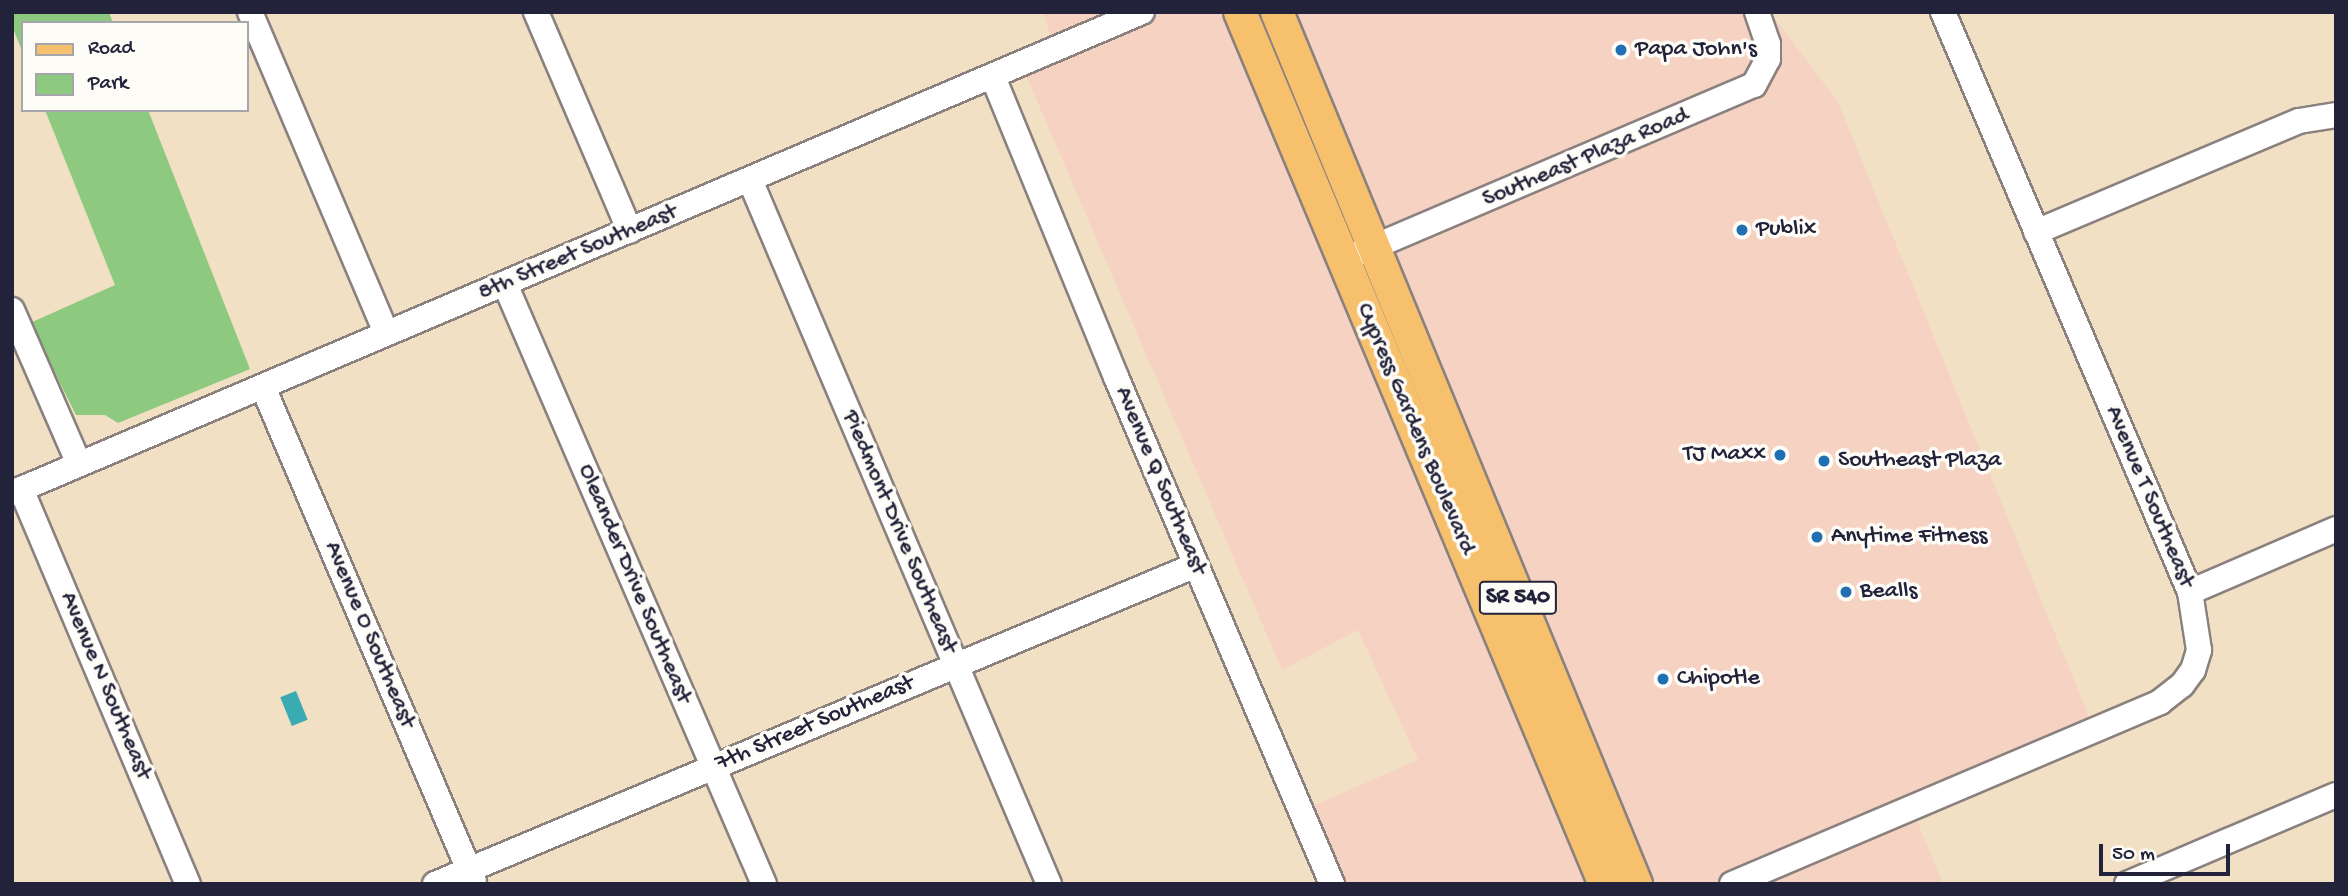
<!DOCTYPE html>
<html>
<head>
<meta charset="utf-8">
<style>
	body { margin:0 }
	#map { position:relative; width:2348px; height:896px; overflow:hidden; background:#f1e0c3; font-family:"Gochi Hand",sans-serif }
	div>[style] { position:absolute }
	.built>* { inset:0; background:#f6d2c3 }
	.green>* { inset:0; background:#8dc97f }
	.water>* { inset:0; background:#39abb3; transform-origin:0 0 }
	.roads { filter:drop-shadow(2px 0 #8a817f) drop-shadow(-2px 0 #8a817f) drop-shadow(0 2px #8a817f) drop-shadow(0 -2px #8a817f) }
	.minor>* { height:24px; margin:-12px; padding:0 12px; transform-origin:12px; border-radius:12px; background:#fff }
	.major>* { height:32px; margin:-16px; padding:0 16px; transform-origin:16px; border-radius:16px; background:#f7c06c }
	.dots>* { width:19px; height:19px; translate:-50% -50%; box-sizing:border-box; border:4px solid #fdfcf7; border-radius:50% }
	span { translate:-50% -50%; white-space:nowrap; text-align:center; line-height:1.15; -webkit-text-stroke:7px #fdfcf7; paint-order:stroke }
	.shield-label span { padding:2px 5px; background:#fdfcf7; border:2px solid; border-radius:5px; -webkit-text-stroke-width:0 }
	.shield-label { font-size:23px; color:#22223b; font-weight:700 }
	.poi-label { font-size:24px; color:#22223b }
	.left { translate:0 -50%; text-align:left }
	.right { translate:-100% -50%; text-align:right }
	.street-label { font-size:24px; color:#22223b }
	.frame { position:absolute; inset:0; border:14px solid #22223b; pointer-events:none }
	.legend { position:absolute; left:21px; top:21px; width:228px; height:91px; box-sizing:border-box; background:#fdfcf7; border:2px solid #a5a5ac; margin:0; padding:9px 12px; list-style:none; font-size:21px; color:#22223b }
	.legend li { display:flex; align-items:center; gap:14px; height:35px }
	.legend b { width:35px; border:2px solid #a5a5ac }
	.scale { position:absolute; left:2099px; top:844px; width:131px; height:32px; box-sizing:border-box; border:4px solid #22223b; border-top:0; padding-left:9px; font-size:21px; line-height:24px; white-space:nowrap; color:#22223b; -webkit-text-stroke:5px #fdfcf7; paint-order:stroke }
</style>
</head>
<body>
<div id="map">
	<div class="built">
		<i style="clip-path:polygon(1042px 12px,1119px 12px,1053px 41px)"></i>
		<i style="clip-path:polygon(1165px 12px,1229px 12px,1594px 884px,1343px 884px,1310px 807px,1418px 760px,1358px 630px,1282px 670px,1025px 73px)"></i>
		<i style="clip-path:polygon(1289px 12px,1746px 12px,1754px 29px,1758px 58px,1747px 79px,1379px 235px)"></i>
		<i style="clip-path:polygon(1770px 12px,1838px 102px,2091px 722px,1709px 884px,1647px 884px,1386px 251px,1744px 101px)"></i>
		<i style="clip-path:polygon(1915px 816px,1943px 884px,1755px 884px)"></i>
	</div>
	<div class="green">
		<i style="clip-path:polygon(12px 12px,109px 12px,113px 23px,23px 23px,23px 53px,12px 26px)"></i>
		<i style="clip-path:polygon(45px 110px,148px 110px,250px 369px,118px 423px,105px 415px,76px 415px,30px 323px,115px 285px)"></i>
	</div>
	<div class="water">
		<i style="left:296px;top:691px;width:31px;height:17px;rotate:68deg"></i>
	</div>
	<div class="roads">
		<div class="minor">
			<i style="left:250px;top:12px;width:349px;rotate:67deg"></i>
			<i style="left:536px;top:12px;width:238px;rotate:66.8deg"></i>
			<i style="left:993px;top:77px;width:324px;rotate:67.7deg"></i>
			<i style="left:1116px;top:377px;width:551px;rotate:66.92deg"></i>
			<i style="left:750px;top:180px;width:765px;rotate:66.99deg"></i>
			<i style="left:2036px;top:232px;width:285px;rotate:-22.9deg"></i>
			<i style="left:2299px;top:121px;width:37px;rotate:-9deg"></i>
			<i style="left:1357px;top:254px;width:431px;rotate:-23.1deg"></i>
			<i style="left:1754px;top:85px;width:30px;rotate:-62deg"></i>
			<i style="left:1768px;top:59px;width:15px;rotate:-90deg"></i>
			<i style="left:1768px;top:44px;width:34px;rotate:-109deg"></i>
			<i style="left:505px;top:284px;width:654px;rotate:66.65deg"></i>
			<i style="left:12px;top:310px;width:168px;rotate:66.5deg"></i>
			<i style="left:263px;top:387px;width:538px;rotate:66.91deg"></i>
			<i style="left:21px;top:489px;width:429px;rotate:67.1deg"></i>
			<i style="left:12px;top:493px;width:1228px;rotate:-23.06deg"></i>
			<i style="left:2190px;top:592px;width:159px;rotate:-23.3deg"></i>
			<i style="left:435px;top:884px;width:825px;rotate:-22.74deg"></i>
			<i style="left:1732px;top:884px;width:465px;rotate:-23deg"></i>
			<i style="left:2160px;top:702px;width:28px;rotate:-38deg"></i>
			<i style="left:2182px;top:685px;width:19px;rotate:-54deg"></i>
			<i style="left:2193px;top:670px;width:21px;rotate:-73deg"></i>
			<i style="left:2199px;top:650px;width:59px;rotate:-98.8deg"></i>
			<i style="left:2190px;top:592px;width:630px;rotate:-113.07deg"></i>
			<i style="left:2127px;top:884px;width:227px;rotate:-23.1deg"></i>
		</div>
		<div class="major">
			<i style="left:1240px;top:12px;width:945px;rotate:67.29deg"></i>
			<i style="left:1277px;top:12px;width:943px;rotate:67.62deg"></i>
		</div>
	</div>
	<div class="dots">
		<i style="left:1621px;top:50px;background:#1f6fb2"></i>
		<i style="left:1742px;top:230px;background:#1f6fb2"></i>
		<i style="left:1780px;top:455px;background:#1f6fb2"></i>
		<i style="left:1824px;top:461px;background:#1f6fb2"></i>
		<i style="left:1817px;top:537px;background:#1f6fb2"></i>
		<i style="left:1846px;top:592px;background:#1f6fb2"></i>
		<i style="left:1663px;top:679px;background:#1f6fb2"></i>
	</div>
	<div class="shield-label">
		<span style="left:1518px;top:598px">SR 540</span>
	</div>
	<div class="poi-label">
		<span class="left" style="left:1635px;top:50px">Papa John's</span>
		<span class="left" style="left:1756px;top:230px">Publix</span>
		<span class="right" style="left:1766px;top:455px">TJ Maxx</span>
		<span class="left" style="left:1838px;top:461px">Southeast Plaza</span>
		<span class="left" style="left:1831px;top:537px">Anytime Fitness</span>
		<span class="left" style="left:1860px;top:592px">Bealls</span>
		<span class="left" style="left:1677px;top:679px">Chipotle</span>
	</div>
	<div class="street-label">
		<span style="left:1586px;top:158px;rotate:-23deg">Southeast Plaza Road</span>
		<span style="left:578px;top:253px;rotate:-23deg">8th Street Southeast</span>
		<span style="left:1415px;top:429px;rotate:67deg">Cypress Gardens Boulevard</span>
		<span style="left:1160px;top:481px;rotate:67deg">Avenue Q Southeast</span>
		<span style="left:2149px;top:497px;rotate:67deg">Avenue T Southeast</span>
		<span style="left:899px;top:532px;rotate:67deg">Piedmont Drive Southeast</span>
		<span style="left:634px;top:584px;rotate:67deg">Oleander Drive Southeast</span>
		<span style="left:369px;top:635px;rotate:67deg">Avenue O Southeast</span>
		<span style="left:105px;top:686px;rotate:67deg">Avenue N Southeast</span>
		<span style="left:815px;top:724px;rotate:-23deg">7th Street Southeast</span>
	</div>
	<div class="frame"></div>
	<ul class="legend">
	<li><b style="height:9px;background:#f7c06c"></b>Road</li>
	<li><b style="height:19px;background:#8dc97f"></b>Park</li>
	</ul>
	<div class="scale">50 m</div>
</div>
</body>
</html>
